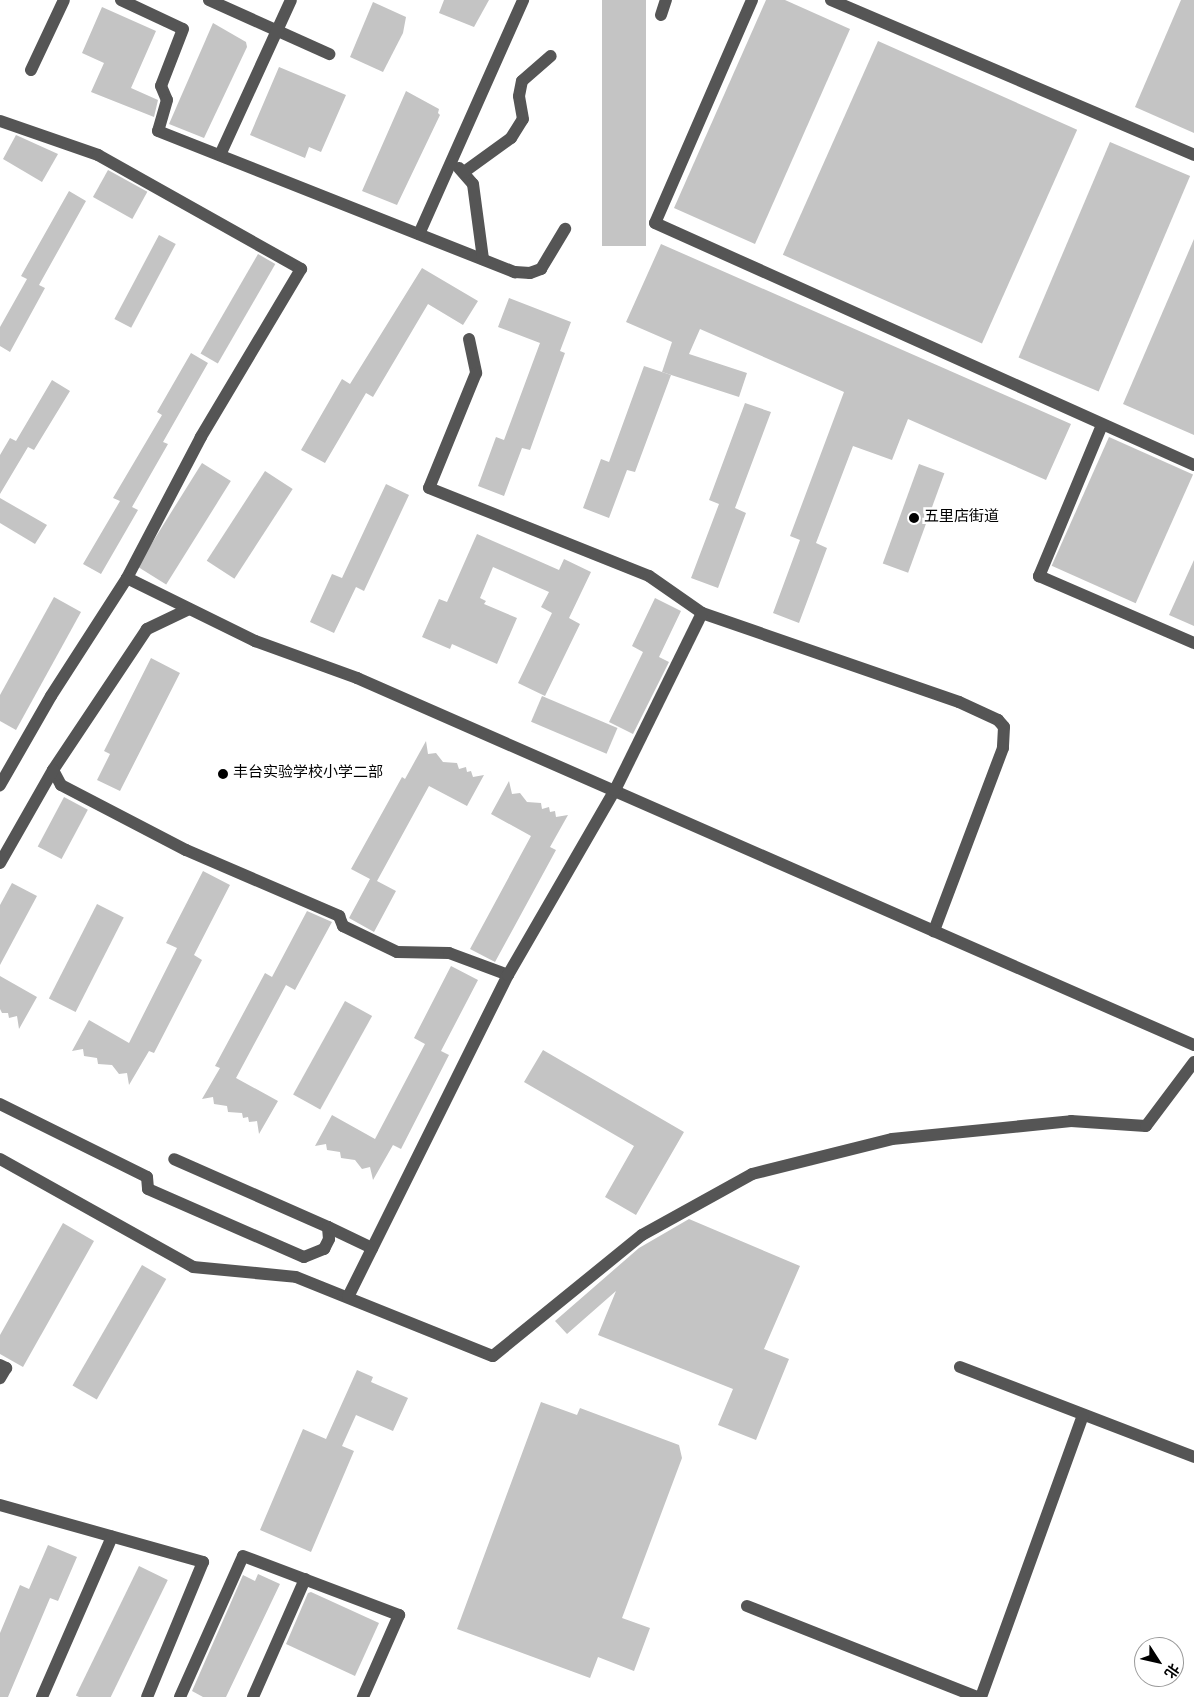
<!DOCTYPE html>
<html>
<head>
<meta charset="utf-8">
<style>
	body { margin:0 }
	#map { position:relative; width:1194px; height:1697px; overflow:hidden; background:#fff; font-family:Overpass,"Noto Sans SC",sans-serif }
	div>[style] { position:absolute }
	.building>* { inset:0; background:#c4c4c4; transform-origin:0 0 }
	.minor>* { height:12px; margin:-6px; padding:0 6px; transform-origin:6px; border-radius:6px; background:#555 }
	.dots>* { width:14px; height:14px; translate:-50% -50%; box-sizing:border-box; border:2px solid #fff; border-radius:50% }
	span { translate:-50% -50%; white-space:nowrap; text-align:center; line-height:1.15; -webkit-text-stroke:5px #fff; paint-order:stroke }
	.poi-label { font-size:15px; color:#000 }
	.left { translate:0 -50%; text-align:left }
	.north { position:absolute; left:1134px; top:1637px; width:50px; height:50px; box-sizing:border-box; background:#fff; border:1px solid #999; border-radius:50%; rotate:125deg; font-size:14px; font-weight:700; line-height:20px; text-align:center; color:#000 }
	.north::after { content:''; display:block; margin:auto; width:18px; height:22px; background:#000; clip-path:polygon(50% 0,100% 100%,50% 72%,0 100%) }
</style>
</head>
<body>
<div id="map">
	<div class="building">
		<i style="clip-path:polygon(444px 0,489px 0,474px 27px,439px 13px)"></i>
		<i style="left:602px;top:0;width:44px;height:246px"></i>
		<i style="clip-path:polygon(766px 0,785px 0,850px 29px,755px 244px,674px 208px)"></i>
		<i style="clip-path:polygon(1181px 0,1194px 0,1194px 133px,1135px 107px)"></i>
		<i style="clip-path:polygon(373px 2px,406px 17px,403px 33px,383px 72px,350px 57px)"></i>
		<i style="clip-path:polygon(102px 7px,156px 31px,131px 88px,158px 100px,154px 117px,91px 92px,104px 63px,82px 53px)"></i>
		<i style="clip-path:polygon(213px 23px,246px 42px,247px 47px,204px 138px,169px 124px)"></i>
		<i style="left:878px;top:41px;width:218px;height:234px;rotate:24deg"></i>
		<i style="clip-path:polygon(279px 67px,346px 95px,321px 152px,309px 147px,305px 158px,250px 135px)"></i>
		<i style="clip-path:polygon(406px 91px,439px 109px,438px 113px,440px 115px,397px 205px,362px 191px)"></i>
		<i style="clip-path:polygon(16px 135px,58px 154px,42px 182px,3px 159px)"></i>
		<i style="left:1110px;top:142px;width:87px;height:234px;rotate:23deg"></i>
		<i style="left:108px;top:170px;width:45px;height:31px;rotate:29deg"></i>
		<i style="clip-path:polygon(69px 191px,86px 201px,39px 285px,45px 288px,10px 352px,0 346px,0 327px,27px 279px,21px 276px)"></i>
		<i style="left:159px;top:235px;width:19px;height:95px;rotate:28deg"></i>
		<i style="clip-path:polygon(1194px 239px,1194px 435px,1123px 404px)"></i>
		<i style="clip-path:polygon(661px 244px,1071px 424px,1046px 480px,908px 419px,892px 460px,853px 446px,816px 543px,827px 548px,799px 623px,773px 613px,800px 540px,790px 536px,844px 392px,700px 329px,689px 354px,747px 373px,739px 397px,662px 372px,672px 342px,626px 322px)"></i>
		<i style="left:258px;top:254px;width:20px;height:115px;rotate:30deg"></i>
		<i style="clip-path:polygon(422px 268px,478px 301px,463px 325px,428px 304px,373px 397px,366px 393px,325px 463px,301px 450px,342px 379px,350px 384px)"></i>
		<i style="clip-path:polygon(509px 298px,571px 322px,560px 351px,565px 353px,530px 450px,522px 448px,504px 496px,478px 486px,496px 437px,504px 440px,540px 343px,498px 327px)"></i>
		<i style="clip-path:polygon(191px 353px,208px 363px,163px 442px,168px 444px,132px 507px,138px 510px,101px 574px,83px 564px,120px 501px,113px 498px,162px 415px,157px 412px)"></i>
		<i style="clip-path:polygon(644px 366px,671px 375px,635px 472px,627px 470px,609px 518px,583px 508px,601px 459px,609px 462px)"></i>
		<i style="clip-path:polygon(52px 380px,70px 391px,34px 450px,28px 447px,0 494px,0 455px,10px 438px,16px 441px)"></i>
		<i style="clip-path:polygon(745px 403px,771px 412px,735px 508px,746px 513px,718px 588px,691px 578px,719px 504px,709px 500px)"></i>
		<i style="left:1109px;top:437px;width:92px;height:141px;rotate:24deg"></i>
		<i style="left:202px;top:463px;width:34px;height:122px;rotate:32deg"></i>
		<i style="left:919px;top:464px;width:27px;height:106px;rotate:20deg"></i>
		<i style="left:265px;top:471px;width:33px;height:107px;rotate:33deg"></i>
		<i style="clip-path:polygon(386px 484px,409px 495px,364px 591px,356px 587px,334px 633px,310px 622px,332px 574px,342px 578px)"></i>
		<i style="clip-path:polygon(0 498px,47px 525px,35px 544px,0 523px)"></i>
		<i style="clip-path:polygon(477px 534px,559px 570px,564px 559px,591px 572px,569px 618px,580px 624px,545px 696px,518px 683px,552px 613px,541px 607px,549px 592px,493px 567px,480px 598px,486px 601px,484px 604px,517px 618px,497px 664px,452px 644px,450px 649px,422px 637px,439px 599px,447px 602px)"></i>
		<i style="clip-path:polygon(1194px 560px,1194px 626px,1169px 615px)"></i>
		<i style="clip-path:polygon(54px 597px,81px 612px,16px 730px,0 721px,0 695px)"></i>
		<i style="clip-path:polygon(655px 598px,681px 611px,659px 657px,669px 662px,633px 734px,609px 722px,643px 652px,632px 646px)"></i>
		<i style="clip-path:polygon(151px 658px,180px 673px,120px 791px,97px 780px,110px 754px,104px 751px)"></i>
		<i style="left:542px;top:696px;width:82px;height:28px;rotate:23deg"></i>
		<i style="clip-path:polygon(426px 741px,428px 754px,436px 753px,443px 762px,457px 763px,459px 769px,466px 767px,467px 772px,471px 771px,473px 777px,484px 775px,467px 806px,429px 786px,377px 881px,396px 891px,374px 932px,349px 918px,370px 879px,351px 869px,402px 777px,405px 779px)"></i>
		<i style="clip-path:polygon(509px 781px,512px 794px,520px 793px,527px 802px,541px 803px,542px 809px,549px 807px,550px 812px,555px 811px,556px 817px,568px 815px,550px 847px,556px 850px,495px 962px,470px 949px,531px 836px,491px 814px)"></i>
		<i style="left:64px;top:797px;width:27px;height:56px;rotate:28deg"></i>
		<i style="clip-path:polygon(203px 871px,230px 885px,194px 955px,202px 960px,154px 1053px,149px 1051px,129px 1085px,127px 1073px,119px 1074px,112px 1065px,98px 1064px,97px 1058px,84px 1056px,83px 1049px,72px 1051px,89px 1020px,129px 1043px,177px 948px,166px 943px)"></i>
		<i style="clip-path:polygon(12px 883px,37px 896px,0 965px,0 905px)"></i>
		<i style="left:97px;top:904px;width:30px;height:106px;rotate:27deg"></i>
		<i style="clip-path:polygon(307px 911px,332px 922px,295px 990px,286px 985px,236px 1078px,278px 1101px,259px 1134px,257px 1121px,249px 1122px,248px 1117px,243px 1118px,242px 1113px,228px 1112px,227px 1106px,214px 1104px,213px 1097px,202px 1099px,220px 1068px,215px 1066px,265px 973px,272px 977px)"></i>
		<i style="clip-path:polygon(451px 966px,478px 980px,441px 1051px,449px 1055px,401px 1149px,393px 1145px,373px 1180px,370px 1167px,362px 1169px,355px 1160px,341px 1158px,340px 1152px,327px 1150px,326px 1144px,315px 1146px,332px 1115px,375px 1139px,425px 1044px,414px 1038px)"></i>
		<i style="clip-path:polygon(0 976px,37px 997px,19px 1029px,17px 1016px,9px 1018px,8px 1013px,2px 1013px,0 1009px)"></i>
		<i style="left:345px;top:1001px;width:31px;height:107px;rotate:29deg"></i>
		<i style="clip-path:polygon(543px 1050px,684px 1132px,636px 1215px,605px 1197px,634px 1146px,524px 1082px)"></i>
		<i style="clip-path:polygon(689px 1219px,800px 1266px,764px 1349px,789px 1359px,756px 1440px,718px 1425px,733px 1389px,598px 1335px,616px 1291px,567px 1334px,555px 1321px,639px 1248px)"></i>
		<i style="clip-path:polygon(63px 1223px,94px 1241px,23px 1367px,0 1354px,0 1335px)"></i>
		<i style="left:142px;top:1265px;width:28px;height:139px;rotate:30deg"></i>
		<i style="clip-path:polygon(357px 1370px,373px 1377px,371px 1382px,408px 1398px,393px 1431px,356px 1415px,342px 1446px,354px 1451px,311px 1552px,260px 1530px,303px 1429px,326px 1439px)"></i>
		<i style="clip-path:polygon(541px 1402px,577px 1415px,580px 1408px,679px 1445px,682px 1458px,622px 1618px,650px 1628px,634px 1671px,598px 1657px,590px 1678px,457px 1629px)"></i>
		<i style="clip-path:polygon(48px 1545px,77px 1557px,58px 1601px,50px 1598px,8px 1697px,0 1697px,0 1633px,20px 1585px,29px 1589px)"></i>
		<i style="left:139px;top:1566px;width:32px;height:144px;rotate:26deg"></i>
		<i style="clip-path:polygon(258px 1574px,280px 1584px,226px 1697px,203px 1697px,192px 1691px,243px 1575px,255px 1581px)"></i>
		<i style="clip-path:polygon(311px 1592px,379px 1623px,355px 1676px,286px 1644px,308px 1593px)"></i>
	</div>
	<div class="minor">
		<i style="left:121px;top:0;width:68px;rotate:25.1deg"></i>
		<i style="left:183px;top:29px;width:61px;rotate:111.1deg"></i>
		<i style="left:161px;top:86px;width:15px;rotate:67deg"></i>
		<i style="left:167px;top:100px;width:32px;rotate:106deg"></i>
		<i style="left:158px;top:131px;width:384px;rotate:21.6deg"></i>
		<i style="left:515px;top:272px;width:15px;rotate:4deg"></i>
		<i style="left:530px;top:273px;width:12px;rotate:-20deg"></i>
		<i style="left:541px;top:269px;width:47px;rotate:-59deg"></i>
		<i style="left:209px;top:0;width:132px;rotate:24.2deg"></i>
		<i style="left:752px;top:0;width:243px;rotate:113.5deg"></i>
		<i style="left:655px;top:223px;width:591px;rotate:24.18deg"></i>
		<i style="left:831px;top:0;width:395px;rotate:23.1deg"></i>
		<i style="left:661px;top:15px;width:16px;rotate:-72deg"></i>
		<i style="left:31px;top:70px;width:77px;rotate:-64.8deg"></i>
		<i style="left:0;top:121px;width:104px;rotate:19.1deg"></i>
		<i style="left:98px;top:155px;width:233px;rotate:29.3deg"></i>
		<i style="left:301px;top:269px;width:196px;rotate:120.8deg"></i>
		<i style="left:201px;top:437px;width:159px;rotate:117.7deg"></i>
		<i style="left:127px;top:578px;width:140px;rotate:122.8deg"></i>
		<i style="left:51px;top:696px;width:103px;rotate:119.8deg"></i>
		<i style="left:220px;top:155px;width:170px;rotate:-65.4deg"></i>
		<i style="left:459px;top:168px;width:21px;rotate:49deg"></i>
		<i style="left:473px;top:184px;width:76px;rotate:82.4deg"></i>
		<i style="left:464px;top:172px;width:58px;rotate:-35.9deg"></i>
		<i style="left:511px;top:138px;width:22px;rotate:-58deg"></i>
		<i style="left:523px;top:119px;width:23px;rotate:-100deg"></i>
		<i style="left:519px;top:96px;width:15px;rotate:-79deg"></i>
		<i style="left:522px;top:81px;width:38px;rotate:-41deg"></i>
		<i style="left:419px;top:234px;width:256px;rotate:-66deg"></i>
		<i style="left:469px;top:339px;width:35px;rotate:78deg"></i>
		<i style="left:476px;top:373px;width:124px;rotate:112.2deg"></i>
		<i style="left:429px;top:488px;width:237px;rotate:21.8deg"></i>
		<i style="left:649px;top:576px;width:65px;rotate:34.9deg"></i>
		<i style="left:702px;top:613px;width:272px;rotate:19.1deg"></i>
		<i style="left:959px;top:702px;width:43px;rotate:24.8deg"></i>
		<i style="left:998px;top:720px;width:9px;rotate:49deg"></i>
		<i style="left:1004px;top:727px;width:21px;rotate:93deg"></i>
		<i style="left:1003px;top:748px;width:196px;rotate:110.7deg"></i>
		<i style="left:1102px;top:425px;width:164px;rotate:112.6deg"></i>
		<i style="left:1039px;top:576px;width:169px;rotate:23.4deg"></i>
		<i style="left:127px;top:578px;width:143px;rotate:26.2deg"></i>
		<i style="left:255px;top:641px;width:109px;rotate:19.9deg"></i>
		<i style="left:357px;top:678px;width:914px;rotate:23.68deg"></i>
		<i style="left:189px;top:609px;width:47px;rotate:154.5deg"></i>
		<i style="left:147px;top:629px;width:169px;rotate:123.7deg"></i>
		<i style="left:53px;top:770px;width:17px;rotate:62deg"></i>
		<i style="left:61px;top:785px;width:141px;rotate:27.5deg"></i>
		<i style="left:186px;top:850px;width:167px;rotate:23.3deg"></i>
		<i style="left:339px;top:916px;width:11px;rotate:68deg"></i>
		<i style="left:343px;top:926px;width:60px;rotate:25.7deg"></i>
		<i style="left:397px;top:952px;width:52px;rotate:1.1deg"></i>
		<i style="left:449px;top:953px;width:63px;rotate:20.4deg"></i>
		<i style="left:0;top:863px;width:107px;rotate:-60.3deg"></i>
		<i style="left:0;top:1104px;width:164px;rotate:26.4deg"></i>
		<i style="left:147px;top:1177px;width:12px;rotate:85deg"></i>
		<i style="left:148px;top:1189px;width:170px;rotate:23.6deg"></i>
		<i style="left:304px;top:1257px;width:22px;rotate:-22deg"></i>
		<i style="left:324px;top:1249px;width:11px;rotate:-63deg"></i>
		<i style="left:329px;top:1239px;width:12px;rotate:-95deg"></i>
		<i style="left:328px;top:1227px;width:168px;rotate:-156.2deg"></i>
		<i style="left:0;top:1159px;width:221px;rotate:29.2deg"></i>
		<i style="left:193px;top:1267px;width:103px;rotate:5.5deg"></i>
		<i style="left:296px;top:1277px;width:212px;rotate:21.9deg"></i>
		<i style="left:493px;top:1356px;width:192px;rotate:-39.1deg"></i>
		<i style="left:642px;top:1235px;width:126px;rotate:-29deg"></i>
		<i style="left:752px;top:1174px;width:144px;rotate:-14deg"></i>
		<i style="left:892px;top:1139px;width:180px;rotate:-5.7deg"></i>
		<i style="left:1071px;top:1121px;width:75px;rotate:3.8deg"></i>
		<i style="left:1146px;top:1126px;width:80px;rotate:-53.1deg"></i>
		<i style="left:328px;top:1227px;width:49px;rotate:25.5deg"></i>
		<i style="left:348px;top:1297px;width:360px;rotate:-63.6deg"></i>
		<i style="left:508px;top:975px;width:214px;rotate:-60deg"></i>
		<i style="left:615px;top:790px;width:197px;rotate:-63.8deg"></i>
		<i style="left:0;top:1365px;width:7px;rotate:27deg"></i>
		<i style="left:6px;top:1368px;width:12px;rotate:121deg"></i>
		<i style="left:960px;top:1367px;width:251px;rotate:21deg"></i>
		<i style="left:0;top:1505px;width:211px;rotate:15.7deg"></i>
		<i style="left:203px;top:1562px;width:146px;rotate:112.5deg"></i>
		<i style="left:747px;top:1606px;width:247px;rotate:21.6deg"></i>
		<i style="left:42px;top:1697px;width:175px;rotate:-66.4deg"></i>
		<i style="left:180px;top:1697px;width:154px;rotate:-65.9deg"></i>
		<i style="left:243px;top:1556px;width:167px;rotate:20.7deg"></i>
		<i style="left:399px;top:1615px;width:90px;rotate:113.7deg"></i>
		<i style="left:253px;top:1697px;width:129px;rotate:-66.2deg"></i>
		<i style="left:981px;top:1697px;width:300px;rotate:-70.1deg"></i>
	</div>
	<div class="dots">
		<i style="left:914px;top:518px;background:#000"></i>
		<i style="left:223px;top:774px;background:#000"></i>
	</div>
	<div class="poi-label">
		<span class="left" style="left:924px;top:518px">五里店街道</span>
		<span class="left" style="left:233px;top:774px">丰台实验学校小学二部</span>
	</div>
	<div class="north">北</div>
</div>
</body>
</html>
